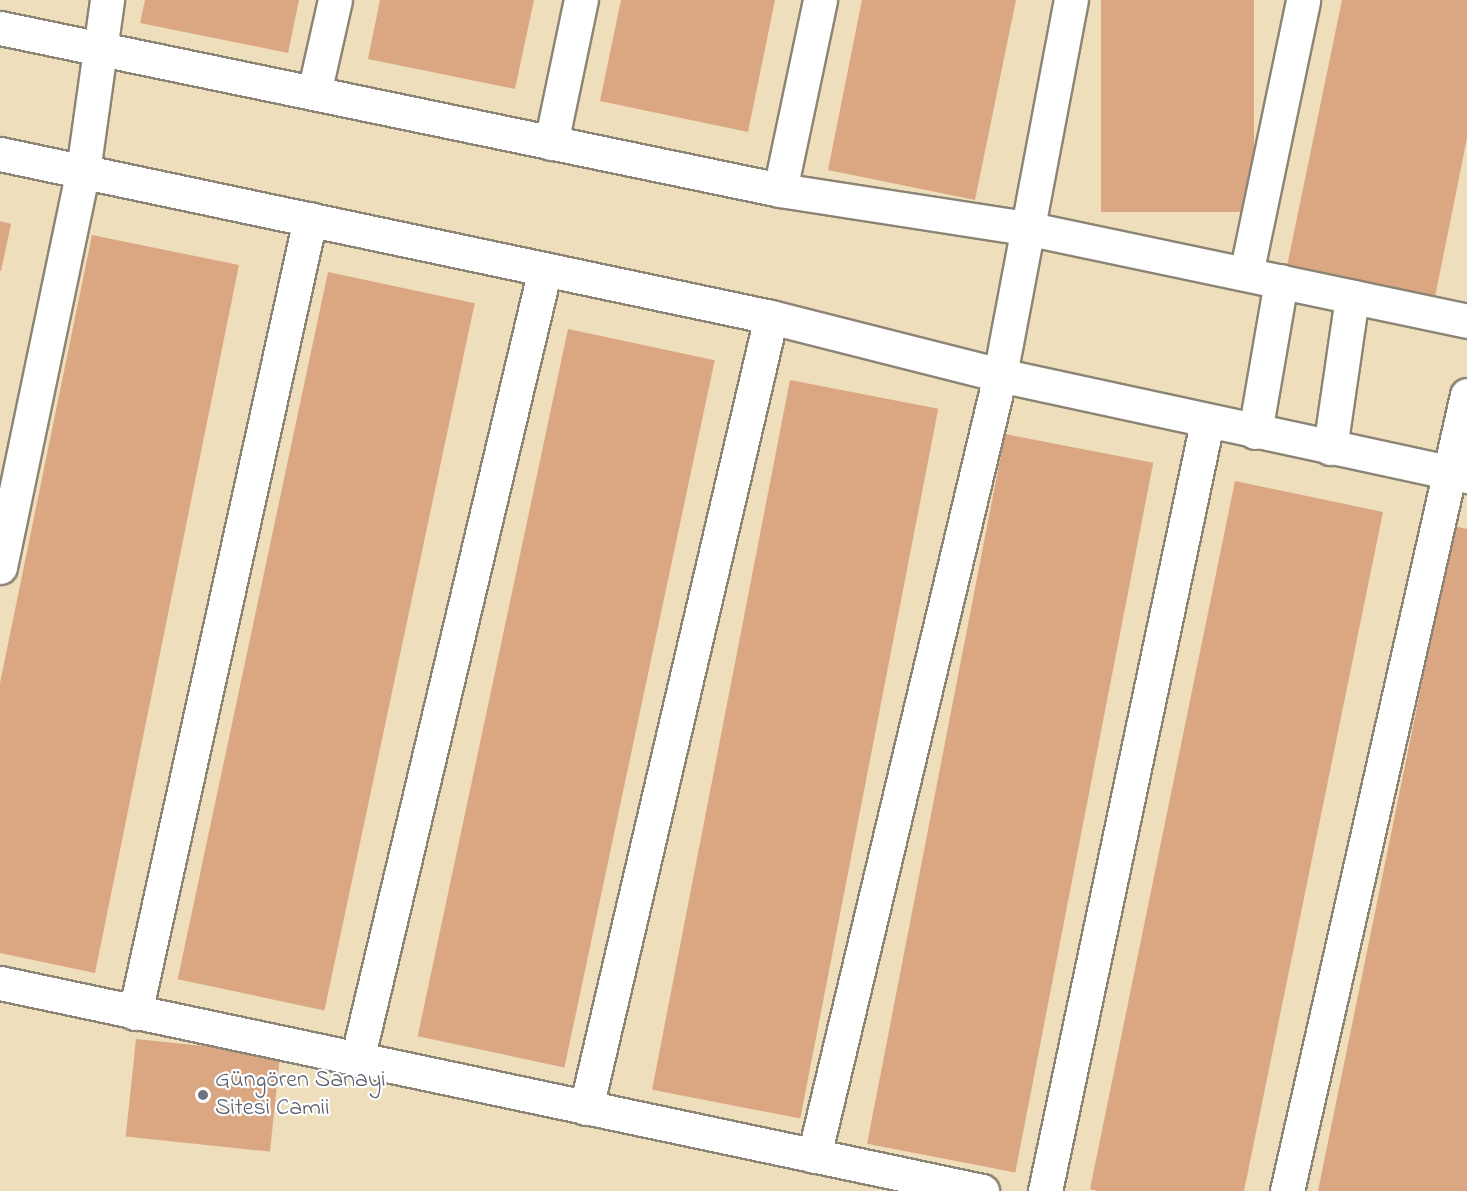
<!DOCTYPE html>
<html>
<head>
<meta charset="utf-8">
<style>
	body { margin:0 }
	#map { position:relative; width:1467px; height:1191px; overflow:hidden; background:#eedebc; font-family:"Indie Flower",sans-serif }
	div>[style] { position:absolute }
	.building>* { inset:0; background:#dba782; transform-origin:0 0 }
	.roads { filter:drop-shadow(2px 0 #8c8474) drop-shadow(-2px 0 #8c8474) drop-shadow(0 2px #8c8474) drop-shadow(0 -2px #8c8474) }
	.minor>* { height:33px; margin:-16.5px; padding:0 16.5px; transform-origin:16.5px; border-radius:16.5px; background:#fff }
	.dots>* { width:16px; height:16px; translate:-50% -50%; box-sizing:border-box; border:3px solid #fff; border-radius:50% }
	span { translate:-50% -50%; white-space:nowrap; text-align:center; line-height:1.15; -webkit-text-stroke:4.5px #fff; paint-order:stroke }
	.worship-label { font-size:24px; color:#5b616d }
	.left { translate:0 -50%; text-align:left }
</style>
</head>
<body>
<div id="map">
	<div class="building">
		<i style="clip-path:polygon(145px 0,299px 0,288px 53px,140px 23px)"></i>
		<i style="clip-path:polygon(380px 0,534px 0,515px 89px,368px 59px)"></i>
		<i style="clip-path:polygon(621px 0,775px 0,748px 132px,600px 101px)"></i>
		<i style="clip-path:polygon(862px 0,1016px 0,975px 200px,828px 170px)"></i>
		<i style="left:1101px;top:0;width:153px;height:212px"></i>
		<i style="clip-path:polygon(1342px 0,1467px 0,1467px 138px,1434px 302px,1286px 271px)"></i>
		<i style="clip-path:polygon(0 221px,11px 224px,1px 271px,0 271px)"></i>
		<i style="clip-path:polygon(92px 235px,239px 265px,95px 973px,0 953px,0 683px)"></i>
		<i style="left:328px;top:272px;width:150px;height:723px;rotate:12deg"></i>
		<i style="left:568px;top:329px;width:150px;height:723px;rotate:12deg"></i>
		<i style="left:790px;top:380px;width:151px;height:723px;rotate:11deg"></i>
		<i style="left:1005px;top:434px;width:151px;height:723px;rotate:11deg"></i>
		<i style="clip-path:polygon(1235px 481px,1383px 512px,1244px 1191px,1098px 1191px,1090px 1189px)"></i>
		<i style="clip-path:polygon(1454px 526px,1467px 529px,1467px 1191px,1318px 1191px)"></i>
		<i style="left:136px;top:1039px;width:145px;height:98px;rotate:6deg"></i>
	</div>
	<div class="roads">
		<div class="minor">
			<i style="left:0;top:28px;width:797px;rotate:11.73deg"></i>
			<i style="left:780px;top:190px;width:249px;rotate:8.8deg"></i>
			<i style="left:1026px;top:228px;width:451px;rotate:11.9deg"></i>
			<i style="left:314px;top:93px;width:95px;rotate:-77.3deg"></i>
			<i style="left:551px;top:143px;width:146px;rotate:-78.2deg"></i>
			<i style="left:0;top:154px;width:788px;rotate:11.94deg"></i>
			<i style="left:771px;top:317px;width:236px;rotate:14.2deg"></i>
			<i style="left:1000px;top:375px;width:478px;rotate:12.2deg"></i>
			<i style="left:780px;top:190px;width:194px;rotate:-78.1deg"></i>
			<i style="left:1246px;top:274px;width:280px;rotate:-78.2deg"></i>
			<i style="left:1255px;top:432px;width:153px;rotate:-80.2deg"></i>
			<i style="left:1330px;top:448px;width:153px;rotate:-81.7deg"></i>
			<i style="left:0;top:567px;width:405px;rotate:-78.2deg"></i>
			<i style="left:83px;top:171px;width:173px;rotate:-82deg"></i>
			<i style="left:0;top:983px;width:1004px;rotate:11.96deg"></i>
			<i style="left:135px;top:1013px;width:813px;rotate:-77.57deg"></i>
			<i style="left:357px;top:1060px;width:813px;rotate:-76.63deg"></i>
			<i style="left:586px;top:1108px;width:812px;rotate:-76.84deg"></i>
			<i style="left:814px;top:1156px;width:803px;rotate:-76.6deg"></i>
			<i style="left:1000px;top:375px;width:382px;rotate:-79.3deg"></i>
			<i style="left:1045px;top:1191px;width:786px;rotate:-78.1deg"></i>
			<i style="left:1287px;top:1191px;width:816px;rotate:-77.26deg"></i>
		</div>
	</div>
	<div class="dots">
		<i style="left:203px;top:1095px;background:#6b7280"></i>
	</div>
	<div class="worship-label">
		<span class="left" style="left:215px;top:1095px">Güngören Sanayi<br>Sitesi Camii</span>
	</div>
</div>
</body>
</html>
